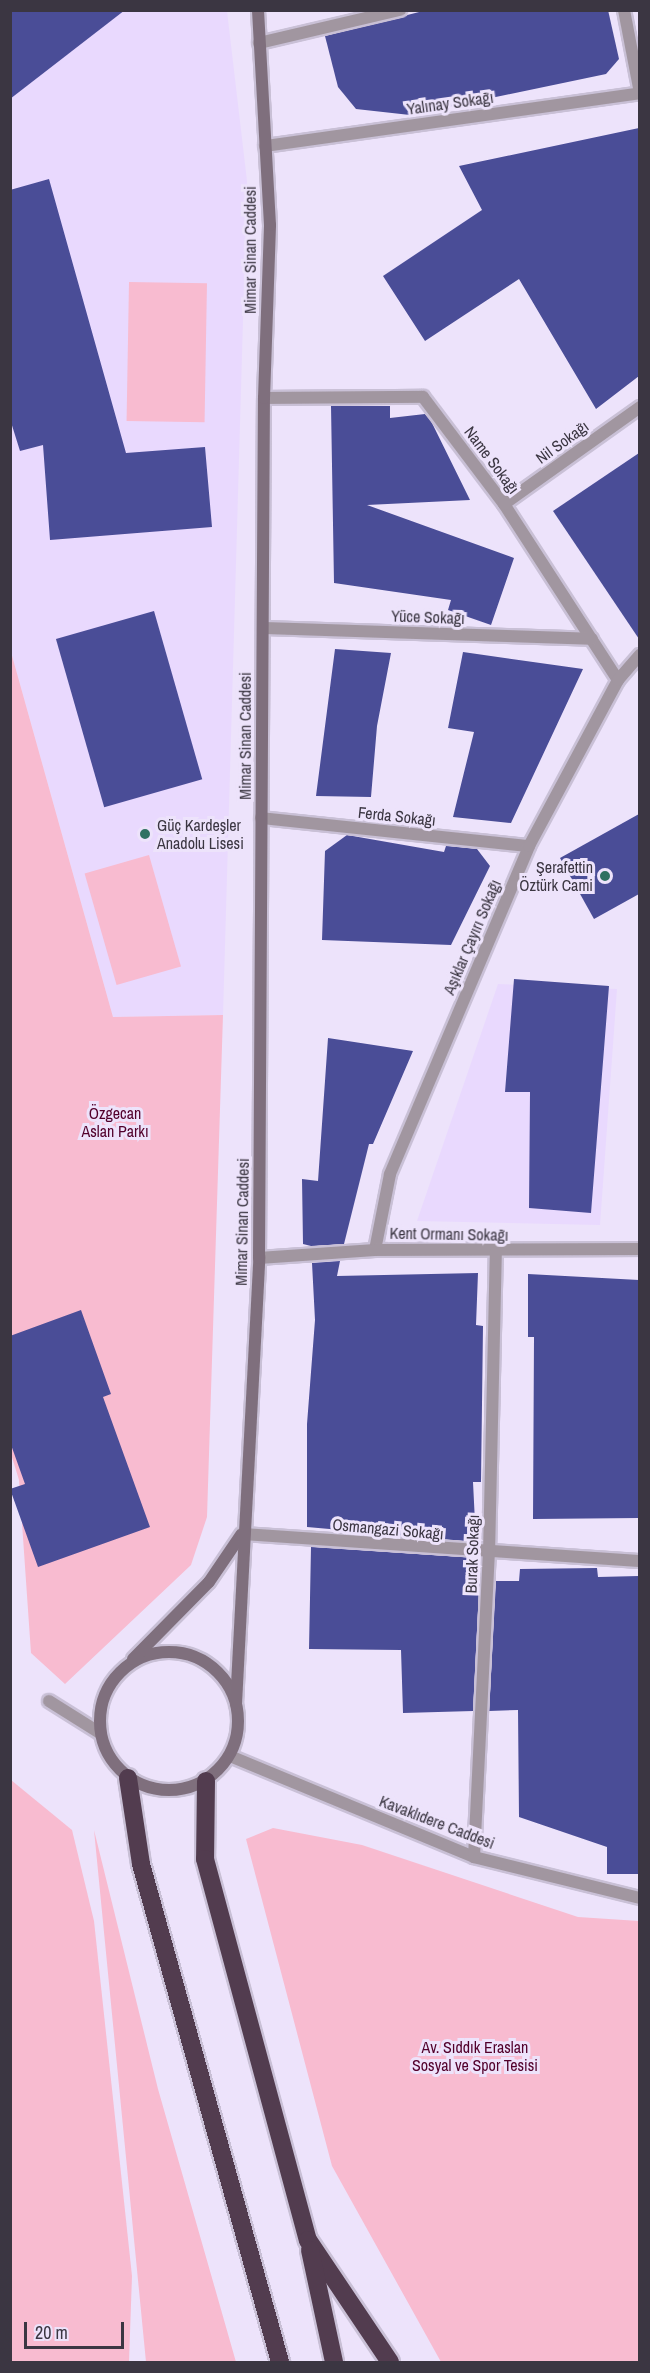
<!DOCTYPE html>
<html>
<head>
<meta charset="utf-8">
<style>
	body { margin:0 }
	#map { position:relative; width:650px; height:2373px; overflow:hidden; background:#ede3fb; font-family:"Archivo Narrow",sans-serif }
	div>[style] { position:absolute }
	.built>* { inset:0; background:#e9d9fe }
	.green>* { inset:0; background:#f8bbd0; transform-origin:0 0 }
	.building>* { inset:0; background:#4a4d97; transform-origin:0 0 }
	.roads { filter:drop-shadow(2px 0 #c9c0d6) drop-shadow(-2px 0 #c9c0d6) drop-shadow(0 2px #c9c0d6) drop-shadow(0 -2px #c9c0d6) }
	.minor>* { height:12px; margin:-6px; padding:0 6px; transform-origin:6px; border-radius:6px; background:#a196a0 }
	.secondary>* { height:12px; margin:-6px; padding:0 6px; transform-origin:6px; border-radius:6px; background:#7f6f7d }
	.secondary>.ring { margin:-6px; padding:0; box-sizing:content-box; background:none; border:12px solid #7f6f7d; border-radius:50% }
	.motorway>* { height:18px; margin:-9px; padding:0 9px; transform-origin:9px; border-radius:9px; background:#523c4f }
	.dots>* { width:16px; height:16px; translate:-50% -50%; box-sizing:border-box; border:3px solid #ede3fb; border-radius:50% }
	span { translate:-50% -50%; white-space:nowrap; text-align:center; line-height:1.15; -webkit-text-stroke:6px #ede3fb; paint-order:stroke }
	.street-label { font-size:16px; color:#3b3642 }
	.poi-label { font-size:16px; color:#3b3642 }
	.left { translate:0 -50%; text-align:left }
	.right { translate:-100% -50%; text-align:right }
	.park-label { font-size:16px; color:#52002b }
	.frame { position:absolute; inset:0; border:12px solid #3b3642; pointer-events:none }
	.scale { position:absolute; left:24px; top:2322px; width:100px; height:27px; box-sizing:border-box; border:3px solid #3b3642; border-top:0; padding-left:8px; font-size:18px; line-height:21px; white-space:nowrap; color:#3b3642; -webkit-text-stroke:4px #ede3fb; paint-order:stroke }
</style>
</head>
<body>
<div id="map">
	<div class="built">
		<i style="clip-path:polygon(10px 11px,227px 11px,247px 181px,223px 1015px,113px 1017px,11px 652px)"></i>
		<i style="clip-path:polygon(498px 984px,617px 989px,600px 1225px,417px 1221px)"></i>
	</div>
	<div class="green">
		<i style="left:129px;top:282px;width:78px;height:139px;rotate:1deg"></i>
		<i style="clip-path:polygon(11px 652px,113px 1017px,223px 1015px,207px 1517px,191px 1565px,65px 1684px,31px 1653px,19px 1480px,11px 1454px)"></i>
		<i style="left:149px;top:855px;width:116px;height:67px;rotate:74deg"></i>
		<i style="clip-path:polygon(11px 1780px,72px 1830px,94px 1921px,132px 2276px,129px 2362px,11px 2362px)"></i>
		<i style="clip-path:polygon(273px 1828px,362px 1845px,578px 1917px,639px 1921px,639px 2362px,441px 2362px,332px 2166px,246px 1839px)"></i>
		<i style="clip-path:polygon(94px 1830px,158px 2089px,236px 2362px,146px 2362px)"></i>
	</div>
	<div class="building">
		<i style="clip-path:polygon(10px 10px,125px 10px,10px 99px)"></i>
		<i style="clip-path:polygon(427px 10px,608px 10px,619px 59px,606px 74px,410px 115px,356px 109px,338px 87px,325px 36px)"></i>
		<i style="clip-path:polygon(639px 128px,639px 376px,596px 409px,519px 279px,425px 341px,383px 276px,482px 210px,459px 166px)"></i>
		<i style="clip-path:polygon(49px 179px,126px 453px,205px 447px,212px 527px,50px 540px,43px 445px,20px 451px,10px 419px,10px 190px)"></i>
		<i style="clip-path:polygon(331px 406px,390px 406px,390px 418px,425px 414px,431px 421px,470px 500px,367px 505px,514px 558px,491px 625px,448px 610px,451px 600px,334px 583px)"></i>
		<i style="clip-path:polygon(639px 453px,639px 639px,553px 511px)"></i>
		<i style="left:154px;top:611px;width:175px;height:102px;rotate:74deg"></i>
		<i style="clip-path:polygon(335px 649px,391px 653px,377px 726px,371px 797px,316px 796px)"></i>
		<i style="clip-path:polygon(463px 652px,583px 669px,511px 823px,453px 817px,474px 732px,448px 728px)"></i>
		<i style="clip-path:polygon(639px 814px,639px 894px,594px 919px,560px 858px)"></i>
		<i style="clip-path:polygon(347px 835px,444px 852px,446px 846px,477px 849px,490px 866px,451px 945px,322px 940px,325px 851px)"></i>
		<i style="clip-path:polygon(514px 979px,609px 986px,591px 1213px,529px 1208px,530px 1092px,505px 1092px)"></i>
		<i style="clip-path:polygon(328px 1038px,413px 1051px,373px 1144px,369px 1144px,344px 1244px,311px 1246px,303px 1244px,302px 1179px,318px 1181px)"></i>
		<i style="clip-path:polygon(340px 1261px,337px 1276px,478px 1273px,476px 1325px,483px 1326px,481px 1482px,473px 1482px,476px 1542px,307px 1527px,307px 1424px,315px 1320px,312px 1263px)"></i>
		<i style="clip-path:polygon(528px 1274px,639px 1280px,639px 1518px,533px 1519px,534px 1337px,528px 1337px)"></i>
		<i style="clip-path:polygon(81px 1310px,111px 1394px,103px 1397px,150px 1527px,38px 1567px,10px 1489px,25px 1484px,10px 1442px,10px 1336px)"></i>
		<i style="clip-path:polygon(311px 1547px,477px 1558px,480px 1570px,473px 1711px,403px 1713px,401px 1650px,309px 1649px)"></i>
		<i style="clip-path:polygon(597px 1568px,598px 1577px,639px 1576px,639px 1874px,607px 1874px,607px 1847px,519px 1817px,518px 1710px,489px 1711px,496px 1581px,519px 1581px,520px 1569px)"></i>
	</div>
	<div class="roads">
		<div class="minor">
			<i style="left:624px;top:10px;width:85px;rotate:79.1deg"></i>
			<i style="left:259px;top:43px;width:145px;rotate:-13.2deg"></i>
			<i style="left:265px;top:146px;width:379px;rotate:-8deg"></i>
			<i style="left:264px;top:398px;width:159px;rotate:-0.4deg"></i>
			<i style="left:423px;top:397px;width:134px;rotate:52.9deg"></i>
			<i style="left:504px;top:504px;width:210px;rotate:57.1deg"></i>
			<i style="left:504px;top:504px;width:167px;rotate:-35.5deg"></i>
			<i style="left:263px;top:628px;width:329px;rotate:1.9deg"></i>
			<i style="left:261px;top:818px;width:269px;rotate:6deg"></i>
			<i style="left:375px;top:1250px;width:77px;rotate:-78.8deg"></i>
			<i style="left:390px;top:1174px;width:356px;rotate:-67deg"></i>
			<i style="left:529px;top:846px;width:188px;rotate:-61.8deg"></i>
			<i style="left:618px;top:680px;width:33px;rotate:-49deg"></i>
			<i style="left:259px;top:1258px;width:116px;rotate:-3.9deg"></i>
			<i style="left:375px;top:1250px;width:265px;rotate:-0.2deg"></i>
			<i style="left:242px;top:1534px;width:399px;rotate:3.9deg"></i>
			<i style="left:49px;top:1701px;width:60px;rotate:32.1deg"></i>
			<i style="left:230px;top:1756px;width:264px;rotate:22.5deg"></i>
			<i style="left:474px;top:1857px;width:171px;rotate:13.9deg"></i>
			<i style="left:474px;top:1857px;width:303px;rotate:-87.2deg"></i>
			<i style="left:489px;top:1554px;width:302px;rotate:-88.7deg"></i>
		</div>
		<div class="secondary">
			<i class="ring" style="left:100px;top:1652px;width:126px;height:126px"></i>
			<i style="left:133px;top:1659px;width:108px;rotate:-45.4deg"></i>
			<i style="left:209px;top:1582px;width:57px;rotate:-55.8deg"></i>
			<i style="left:236px;top:1704px;width:447px;rotate:-87deg"></i>
			<i style="left:259px;top:1258px;width:860px;rotate:-89.67deg"></i>
			<i style="left:264px;top:398px;width:173px;rotate:-88deg"></i>
			<i style="left:270px;top:225px;width:215px;rotate:-93.2deg"></i>
		</div>
		<div class="motorway">
			<i style="left:128px;top:1778px;width:87px;rotate:81.4deg"></i>
			<i style="left:141px;top:1864px;width:517px;rotate:74.4deg"></i>
			<i style="left:206px;top:1781px;width:78px;rotate:90.7deg"></i>
			<i style="left:205px;top:1859px;width:395px;rotate:74.9deg"></i>
			<i style="left:308px;top:2240px;width:147px;rotate:56.1deg"></i>
			<i style="left:310px;top:2250px;width:115px;rotate:77.9deg"></i>
		</div>
	</div>
	<div class="dots">
		<i style="left:145px;top:834px;background:#2f7162"></i>
		<i style="left:605px;top:876px;background:#2f7162"></i>
	</div>
	<div class="street-label">
		<span style="left:450px;top:103px;rotate:-8deg">Yalınay Sokağı</span>
		<span style="left:250px;top:250px;rotate:-90deg">Mimar Sinan Caddesi</span>
		<span style="left:562px;top:442px;rotate:-36deg">Nil Sokağı</span>
		<span style="left:492px;top:460px;rotate:53deg">Name Sokağı</span>
		<span style="left:428px;top:617px;rotate:2deg">Yüce Sokağı</span>
		<span style="left:245px;top:736px;rotate:-90deg">Mimar Sinan Caddesi</span>
		<span style="left:397px;top:816px;rotate:6deg">Ferda Sokağı</span>
		<span style="left:472px;top:937px;rotate:-67deg">Aşıklar Çayırı Sokağı</span>
		<span style="left:242px;top:1222px;rotate:-89deg">Mimar Sinan Caddesi</span>
		<span style="left:449px;top:1234px;rotate:1deg">Kent Ormanı Sokağı</span>
		<span style="left:388px;top:1529px;rotate:5deg">Osmangazi Sokağı</span>
		<span style="left:472px;top:1554px;rotate:-88deg">Burak Sokağı</span>
		<span style="left:437px;top:1822px;rotate:21deg">Kavaklıdere Caddesi</span>
	</div>
	<div class="poi-label">
		<span class="left" style="left:157px;top:834px">Güç Kardeşler<br>Anadolu Lisesi</span>
		<span class="right" style="left:593px;top:876px">Şerafettin<br>Öztürk Cami</span>
	</div>
	<div class="park-label">
		<span style="left:115px;top:1122px">Özgecan<br>Aslan Parkı</span>
		<span style="left:475px;top:2056px">Av. Sıddık Eraslan<br>Sosyal ve Spor Tesisi</span>
	</div>
	<div class="frame"></div>
	<div class="scale">20 m</div>
</div>
</body>
</html>
